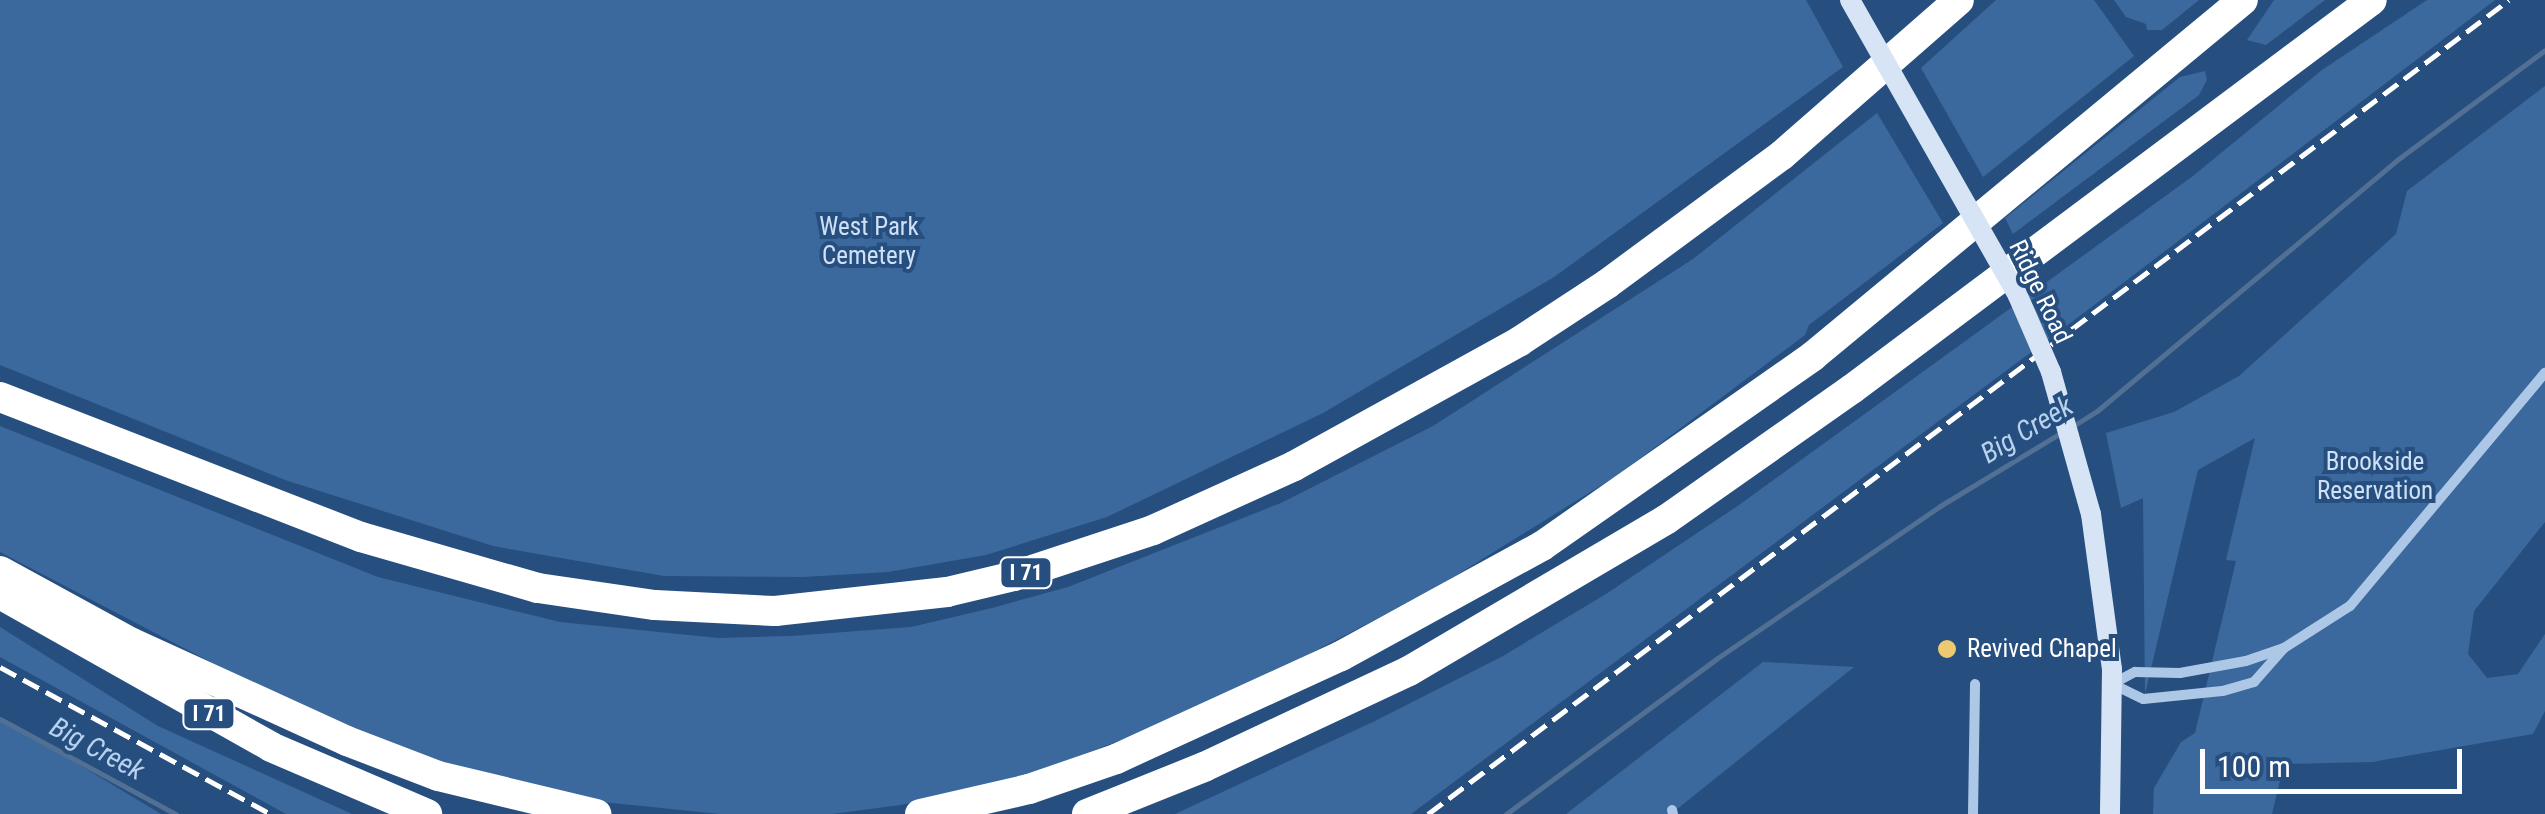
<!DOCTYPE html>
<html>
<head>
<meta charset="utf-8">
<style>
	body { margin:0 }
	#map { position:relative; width:2545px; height:814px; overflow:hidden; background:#264f80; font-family:"Roboto Condensed",sans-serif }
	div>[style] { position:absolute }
	.green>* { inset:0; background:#3b699d }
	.stream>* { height:5px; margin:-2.5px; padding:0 2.5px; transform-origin:2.5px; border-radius:2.5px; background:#527093 }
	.street>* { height:10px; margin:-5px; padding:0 5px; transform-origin:5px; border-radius:5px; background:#adc8e6 }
	.secondary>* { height:20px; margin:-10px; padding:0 10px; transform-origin:10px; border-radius:10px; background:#d6e4f5 }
	.highway>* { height:30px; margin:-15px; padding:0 15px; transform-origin:15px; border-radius:15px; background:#fff }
	.rail>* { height:5px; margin-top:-2.5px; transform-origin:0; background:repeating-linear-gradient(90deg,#fff 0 18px,transparent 0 26px) }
	.secondary-bridge>* { height:20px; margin:-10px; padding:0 10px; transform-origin:10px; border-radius:10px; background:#d6e4f5 }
	.dots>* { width:28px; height:28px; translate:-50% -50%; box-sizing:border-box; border:5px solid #264f80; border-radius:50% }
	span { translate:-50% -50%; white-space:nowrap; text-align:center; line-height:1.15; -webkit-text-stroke:8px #264f80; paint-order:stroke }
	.shield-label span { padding:2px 8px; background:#264f80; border:2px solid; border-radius:8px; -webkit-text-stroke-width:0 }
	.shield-label { font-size:22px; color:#fff; font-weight:700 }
	.park-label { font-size:25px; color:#d0e1f5 }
	.street-label { font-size:25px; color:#fff }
	.poi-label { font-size:25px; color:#fff }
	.left { translate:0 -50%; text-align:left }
	.water-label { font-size:28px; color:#b8d2ee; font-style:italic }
	.scale { position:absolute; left:2200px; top:749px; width:262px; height:45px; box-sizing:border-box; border:5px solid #fff; border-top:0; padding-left:12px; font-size:30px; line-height:35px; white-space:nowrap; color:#fff; -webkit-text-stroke:8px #264f80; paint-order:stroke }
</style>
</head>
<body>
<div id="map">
	<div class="green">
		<i style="clip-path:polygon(0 0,1806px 0,1843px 67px,1554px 277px,1323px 413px,1107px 517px,986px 555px,888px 572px,803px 577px,664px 576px,493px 546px,285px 480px,0 365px)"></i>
		<i style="clip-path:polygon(1996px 0,2094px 0,2134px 56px,1983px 177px,1921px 68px)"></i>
		<i style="clip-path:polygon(2114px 0,2199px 0,2162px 30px,2147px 30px,2146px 24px,2126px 17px)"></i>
		<i style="clip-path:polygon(2274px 0,2325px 0,2266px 45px,2247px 40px)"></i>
		<i style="clip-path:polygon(2427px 0,2495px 0,2081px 315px,1411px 814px,1175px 814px,1375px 721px,1503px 656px,1606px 594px,1739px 505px,2193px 176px,2322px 70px)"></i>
		<i style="clip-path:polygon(2205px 71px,2207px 80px,2199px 95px,2013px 234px,2005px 218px,2180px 77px)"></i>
		<i style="clip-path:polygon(2545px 86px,2545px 522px,2474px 611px,2468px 654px,2487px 678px,2518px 674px,2545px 634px,2545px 711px,2533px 734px,2372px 762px,2284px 764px,2272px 814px,2153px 814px,2154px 788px,2181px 742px,2195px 733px,2236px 561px,2226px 560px,2255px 438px,2198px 470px,2145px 694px,2143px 498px,2121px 508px,2106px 433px,2174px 412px,2239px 376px,2396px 234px,2407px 191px)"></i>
		<i style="clip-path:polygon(1877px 113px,1943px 223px,1809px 325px,1805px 335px,1618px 475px,1434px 589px,1284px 667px,1139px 733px,1032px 774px,901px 805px,832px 814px,720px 814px,583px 800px,474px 774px,285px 701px,0 552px,0 426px,378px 577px,560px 622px,718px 638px,791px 636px,911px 627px,992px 608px,1068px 587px,1281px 503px,1433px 426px,1693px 259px)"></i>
		<i style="clip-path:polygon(0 627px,158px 726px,352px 814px,286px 814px,0 657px)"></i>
		<i style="clip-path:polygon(1763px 662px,1854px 667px,1671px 814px,1566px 814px)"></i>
		<i style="clip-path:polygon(0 717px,161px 814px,0 814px)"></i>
	</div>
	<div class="stream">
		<i style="left:2073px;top:426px;width:28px;rotate:-32deg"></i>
		<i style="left:2097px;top:411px;width:391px;rotate:-39.9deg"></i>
		<i style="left:2397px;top:160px;width:184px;rotate:-36.6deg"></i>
		<i style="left:0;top:719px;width:200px;rotate:28.4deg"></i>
		<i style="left:1506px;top:814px;width:261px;rotate:-36.4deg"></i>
		<i style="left:1716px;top:659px;width:271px;rotate:-34.3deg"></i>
		<i style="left:1940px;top:506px;width:145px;rotate:-31.2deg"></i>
	</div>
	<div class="street">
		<i style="left:2284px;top:648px;width:45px;rotate:131.4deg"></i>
		<i style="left:2254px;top:682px;width:33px;rotate:164deg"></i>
		<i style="left:2222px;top:691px;width:79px;rotate:174.2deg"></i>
		<i style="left:2143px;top:699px;width:34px;rotate:-154deg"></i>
		<i style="left:2112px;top:684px;width:26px;rotate:-28deg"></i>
		<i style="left:2135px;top:672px;width:45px;rotate:1.3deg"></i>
		<i style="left:2180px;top:673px;width:67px;rotate:-10.3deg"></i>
		<i style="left:2246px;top:661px;width:40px;rotate:-18.9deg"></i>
		<i style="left:2284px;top:648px;width:78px;rotate:-32.5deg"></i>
		<i style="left:2350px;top:606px;width:304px;rotate:-50.1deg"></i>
		<i style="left:1672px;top:810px;width:4px;rotate:76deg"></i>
		<i style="left:1973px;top:814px;width:130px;rotate:-89.1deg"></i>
	</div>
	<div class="secondary">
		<i style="left:2091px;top:514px;width:156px;rotate:82.3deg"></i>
		<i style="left:2112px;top:669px;width:145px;rotate:90.8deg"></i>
	</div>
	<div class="highway">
		<i style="left:0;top:397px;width:387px;rotate:21.2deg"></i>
		<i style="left:361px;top:537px;width:184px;rotate:16.1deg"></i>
		<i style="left:538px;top:588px;width:118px;rotate:8.3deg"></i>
		<i style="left:655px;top:605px;width:120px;rotate:2.9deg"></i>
		<i style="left:775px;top:611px;width:173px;rotate:-6.3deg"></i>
		<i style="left:947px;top:592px;width:69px;rotate:-13.4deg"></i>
		<i style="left:1014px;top:576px;width:146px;rotate:-18.3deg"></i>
		<i style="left:1153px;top:530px;width:155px;rotate:-24.4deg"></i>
		<i style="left:1294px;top:466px;width:258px;rotate:-28.9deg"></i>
		<i style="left:1520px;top:341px;width:104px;rotate:-33.2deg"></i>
		<i style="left:1607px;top:284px;width:217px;rotate:-36.4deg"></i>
		<i style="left:1782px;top:155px;width:235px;rotate:-41.2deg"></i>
		<i style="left:0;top:571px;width:150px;rotate:28.6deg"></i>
		<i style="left:132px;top:643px;width:236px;rotate:24.5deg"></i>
		<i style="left:347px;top:741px;width:97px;rotate:21deg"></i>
		<i style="left:438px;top:776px;width:163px;rotate:13.5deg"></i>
		<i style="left:0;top:594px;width:311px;rotate:29.4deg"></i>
		<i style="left:271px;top:747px;width:170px;rotate:23.2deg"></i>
		<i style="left:920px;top:814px;width:112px;rotate:-12.9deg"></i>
		<i style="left:1029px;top:789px;width:92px;rotate:-19deg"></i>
		<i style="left:1116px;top:759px;width:247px;rotate:-24.6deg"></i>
		<i style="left:1341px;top:656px;width:229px;rotate:-28.7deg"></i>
		<i style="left:1542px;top:546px;width:331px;rotate:-35deg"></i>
		<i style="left:1813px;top:356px;width:558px;rotate:-39.62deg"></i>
		<i style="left:1087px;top:814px;width:126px;rotate:-21.9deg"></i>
		<i style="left:1204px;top:767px;width:226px;rotate:-25.1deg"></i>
		<i style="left:1409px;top:671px;width:299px;rotate:-30.5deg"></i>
		<i style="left:1667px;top:519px;width:226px;rotate:-35.1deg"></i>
		<i style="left:1852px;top:389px;width:649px;rotate:-36.8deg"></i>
	</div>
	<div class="rail">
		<i style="left:0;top:667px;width:308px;rotate:28.5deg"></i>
		<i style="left:1428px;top:814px;width:1353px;rotate:-36.98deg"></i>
	</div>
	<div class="secondary-bridge">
		<i style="left:1850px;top:0;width:340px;rotate:60.4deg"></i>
		<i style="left:2018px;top:296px;width:83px;rotate:66.5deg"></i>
		<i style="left:2051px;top:372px;width:148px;rotate:74.3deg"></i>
	</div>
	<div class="dots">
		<i style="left:1947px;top:649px;background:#efc872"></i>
	</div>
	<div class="shield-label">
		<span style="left:1026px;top:573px">I 71</span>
		<span style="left:209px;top:714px">I 71</span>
	</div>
	<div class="park-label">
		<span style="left:869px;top:242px">West Park<br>Cemetery</span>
		<span style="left:2375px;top:477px">Brookside<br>Reservation</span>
	</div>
	<div class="street-label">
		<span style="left:2040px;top:292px;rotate:64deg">Ridge Road</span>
	</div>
	<div class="poi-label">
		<span class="left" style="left:1967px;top:649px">Revived Chapel</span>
	</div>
	<div class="water-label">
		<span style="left:2027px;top:430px;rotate:-31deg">Big Creek</span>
		<span style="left:97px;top:749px;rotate:28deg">Big Creek</span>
	</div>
	<div class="scale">100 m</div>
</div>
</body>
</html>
